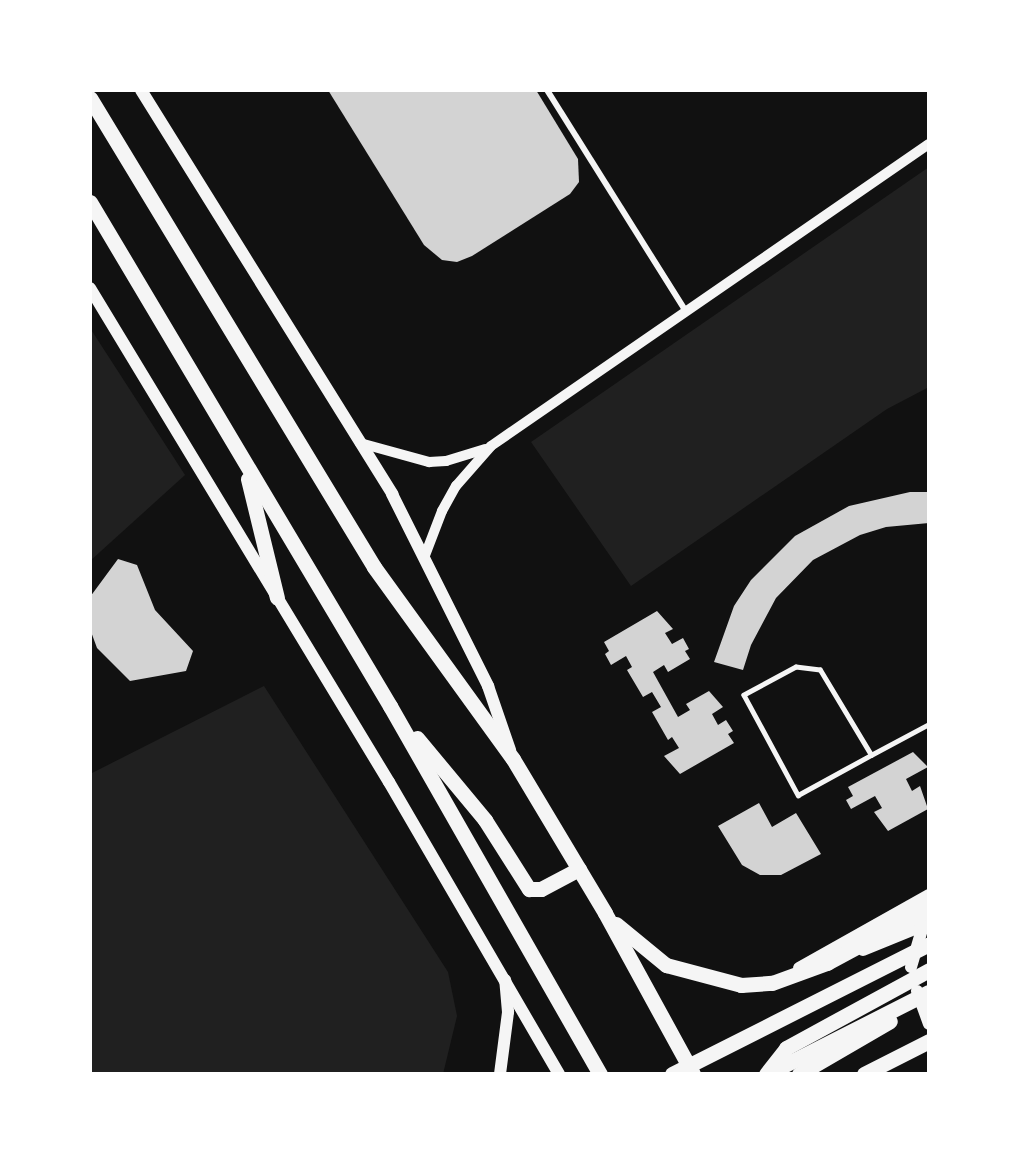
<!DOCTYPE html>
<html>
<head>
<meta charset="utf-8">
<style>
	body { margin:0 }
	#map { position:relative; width:1019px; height:1164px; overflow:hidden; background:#111; font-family:Overpass,sans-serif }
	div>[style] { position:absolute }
	.green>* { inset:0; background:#202020 }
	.building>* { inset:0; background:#d3d3d3 }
	.service>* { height:4.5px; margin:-2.25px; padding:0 2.25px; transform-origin:2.25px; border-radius:2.25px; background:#f5f5f5 }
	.minor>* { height:6px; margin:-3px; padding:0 3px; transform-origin:3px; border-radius:3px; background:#f5f5f5 }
	.tertiary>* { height:10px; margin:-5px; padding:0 5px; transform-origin:5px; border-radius:5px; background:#f5f5f5 }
	.secondary>* { height:12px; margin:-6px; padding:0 6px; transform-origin:6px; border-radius:6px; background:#f5f5f5 }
	.primary>* { height:15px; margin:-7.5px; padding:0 7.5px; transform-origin:7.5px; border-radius:7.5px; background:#f5f5f5 }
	span { translate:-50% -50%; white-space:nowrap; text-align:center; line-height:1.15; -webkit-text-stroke:4.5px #fff; paint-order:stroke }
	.frame { position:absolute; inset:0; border:92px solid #fff; pointer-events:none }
</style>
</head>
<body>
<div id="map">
	<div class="green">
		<i style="clip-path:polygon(929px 167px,929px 387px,887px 409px,631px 586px,531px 442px)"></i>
		<i style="clip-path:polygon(90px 328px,185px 475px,90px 561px)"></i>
		<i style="clip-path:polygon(264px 686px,448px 972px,457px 1016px,443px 1074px,90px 1074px,90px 774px)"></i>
	</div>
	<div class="building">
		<i style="clip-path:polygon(328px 90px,536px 90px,578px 159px,579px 182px,570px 194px,472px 256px,457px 262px,442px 260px,424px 245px)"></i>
		<i style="clip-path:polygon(910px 492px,929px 492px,929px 523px,886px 527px,860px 535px,813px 560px,776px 598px,751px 645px,743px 670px,714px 662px,734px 606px,751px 580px,795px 536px,849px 506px)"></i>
		<i style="clip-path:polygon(118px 559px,137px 565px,155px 610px,193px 651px,186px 671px,130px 681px,97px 648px,90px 629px,90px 597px)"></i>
		<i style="clip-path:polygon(657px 611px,673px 629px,665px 633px,672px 644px,683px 638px,689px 649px,685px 651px,690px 659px,668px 672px,664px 665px,653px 672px,678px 717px,690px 710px,686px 704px,709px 691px,723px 707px,712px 714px,718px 725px,726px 720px,733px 731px,728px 734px,734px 743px,680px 774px,664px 756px,679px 748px,672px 737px,668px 740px,652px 712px,661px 707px,652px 692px,643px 697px,627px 670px,632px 667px,626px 656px,611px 665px,605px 654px,609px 651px,604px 642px)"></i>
		<i style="clip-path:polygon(913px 752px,928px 767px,906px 779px,912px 791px,920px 786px,928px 809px,888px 831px,874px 812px,882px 808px,875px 796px,851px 809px,846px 800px,853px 796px,848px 787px)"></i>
		<i style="clip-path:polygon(759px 803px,772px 827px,796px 813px,821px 854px,781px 875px,760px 875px,742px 865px,718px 826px)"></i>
	</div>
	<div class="service">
		<i style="left:871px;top:755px;width:99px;rotate:-121deg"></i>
		<i style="left:820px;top:670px;width:24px;rotate:-173deg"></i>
		<i style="left:796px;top:667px;width:59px;rotate:151.7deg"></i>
		<i style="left:744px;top:695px;width:114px;rotate:61.6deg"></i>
		<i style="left:798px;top:795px;width:83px;rotate:-28.7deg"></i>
		<i style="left:871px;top:755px;width:66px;rotate:-28.1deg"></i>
	</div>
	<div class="minor">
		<i style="left:547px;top:90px;width:262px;rotate:57.9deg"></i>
	</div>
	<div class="tertiary">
		<i style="left:360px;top:443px;width:72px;rotate:15.4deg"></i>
		<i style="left:429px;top:462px;width:17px;rotate:-3deg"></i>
		<i style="left:446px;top:461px;width:41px;rotate:-17.1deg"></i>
		<i style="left:424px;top:558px;width:50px;rotate:-69deg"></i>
		<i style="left:442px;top:511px;width:29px;rotate:-61deg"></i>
		<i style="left:456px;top:486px;width:53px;rotate:-48.8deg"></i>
		<i style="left:491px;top:446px;width:532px;rotate:-34.59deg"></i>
	</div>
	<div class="secondary">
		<i style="left:141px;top:90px;width:476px;rotate:58.1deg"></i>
		<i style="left:392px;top:494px;width:215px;rotate:63.4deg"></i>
		<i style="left:488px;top:686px;width:68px;rotate:71deg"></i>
		<i style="left:90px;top:288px;width:577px;rotate:58.82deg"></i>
		<i style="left:389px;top:782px;width:338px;rotate:59.8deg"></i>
		<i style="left:863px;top:950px;width:71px;rotate:-22.2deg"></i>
		<i style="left:911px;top:967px;width:43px;rotate:-73.7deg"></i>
		<i style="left:799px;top:968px;width:149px;rotate:-29.3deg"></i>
		<i style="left:917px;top:991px;width:35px;rotate:70deg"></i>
		<i style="left:500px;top:1074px;width:63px;rotate:-82.6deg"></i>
		<i style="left:508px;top:1012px;width:32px;rotate:-95deg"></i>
	</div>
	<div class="primary">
		<i style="left:90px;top:98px;width:548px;rotate:58.8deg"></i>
		<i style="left:374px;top:567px;width:237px;rotate:54.1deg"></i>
		<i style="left:513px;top:759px;width:179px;rotate:59.1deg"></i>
		<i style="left:605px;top:913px;width:183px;rotate:61.3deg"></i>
		<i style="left:90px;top:202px;width:587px;rotate:59.24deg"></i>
		<i style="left:390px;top:706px;width:424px;rotate:60.3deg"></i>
		<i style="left:248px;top:479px;width:122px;rotate:76.3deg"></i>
		<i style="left:417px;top:738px;width:107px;rotate:50.3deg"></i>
		<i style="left:485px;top:820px;width:82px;rotate:57.5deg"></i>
		<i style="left:529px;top:889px;width:12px"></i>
		<i style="left:541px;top:889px;width:43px;rotate:-27.8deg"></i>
		<i style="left:616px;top:924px;width:65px;rotate:39.4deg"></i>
		<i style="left:666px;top:965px;width:78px;rotate:14.9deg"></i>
		<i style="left:741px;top:985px;width:31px;rotate:-4deg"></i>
		<i style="left:772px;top:983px;width:59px;rotate:-20deg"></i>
		<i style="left:827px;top:963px;width:116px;rotate:-28.3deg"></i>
		<i style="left:769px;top:1073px;width:179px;rotate:-26.9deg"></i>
		<i style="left:672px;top:1074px;width:288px;rotate:-26.8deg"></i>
		<i style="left:766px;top:1074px;width:33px;rotate:-52deg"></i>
		<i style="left:786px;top:1048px;width:163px;rotate:-28.6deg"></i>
		<i style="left:799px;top:1074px;width:105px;rotate:-30.2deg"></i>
		<i style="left:864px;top:1074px;width:73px;rotate:-26.9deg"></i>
	</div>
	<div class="frame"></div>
</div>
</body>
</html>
